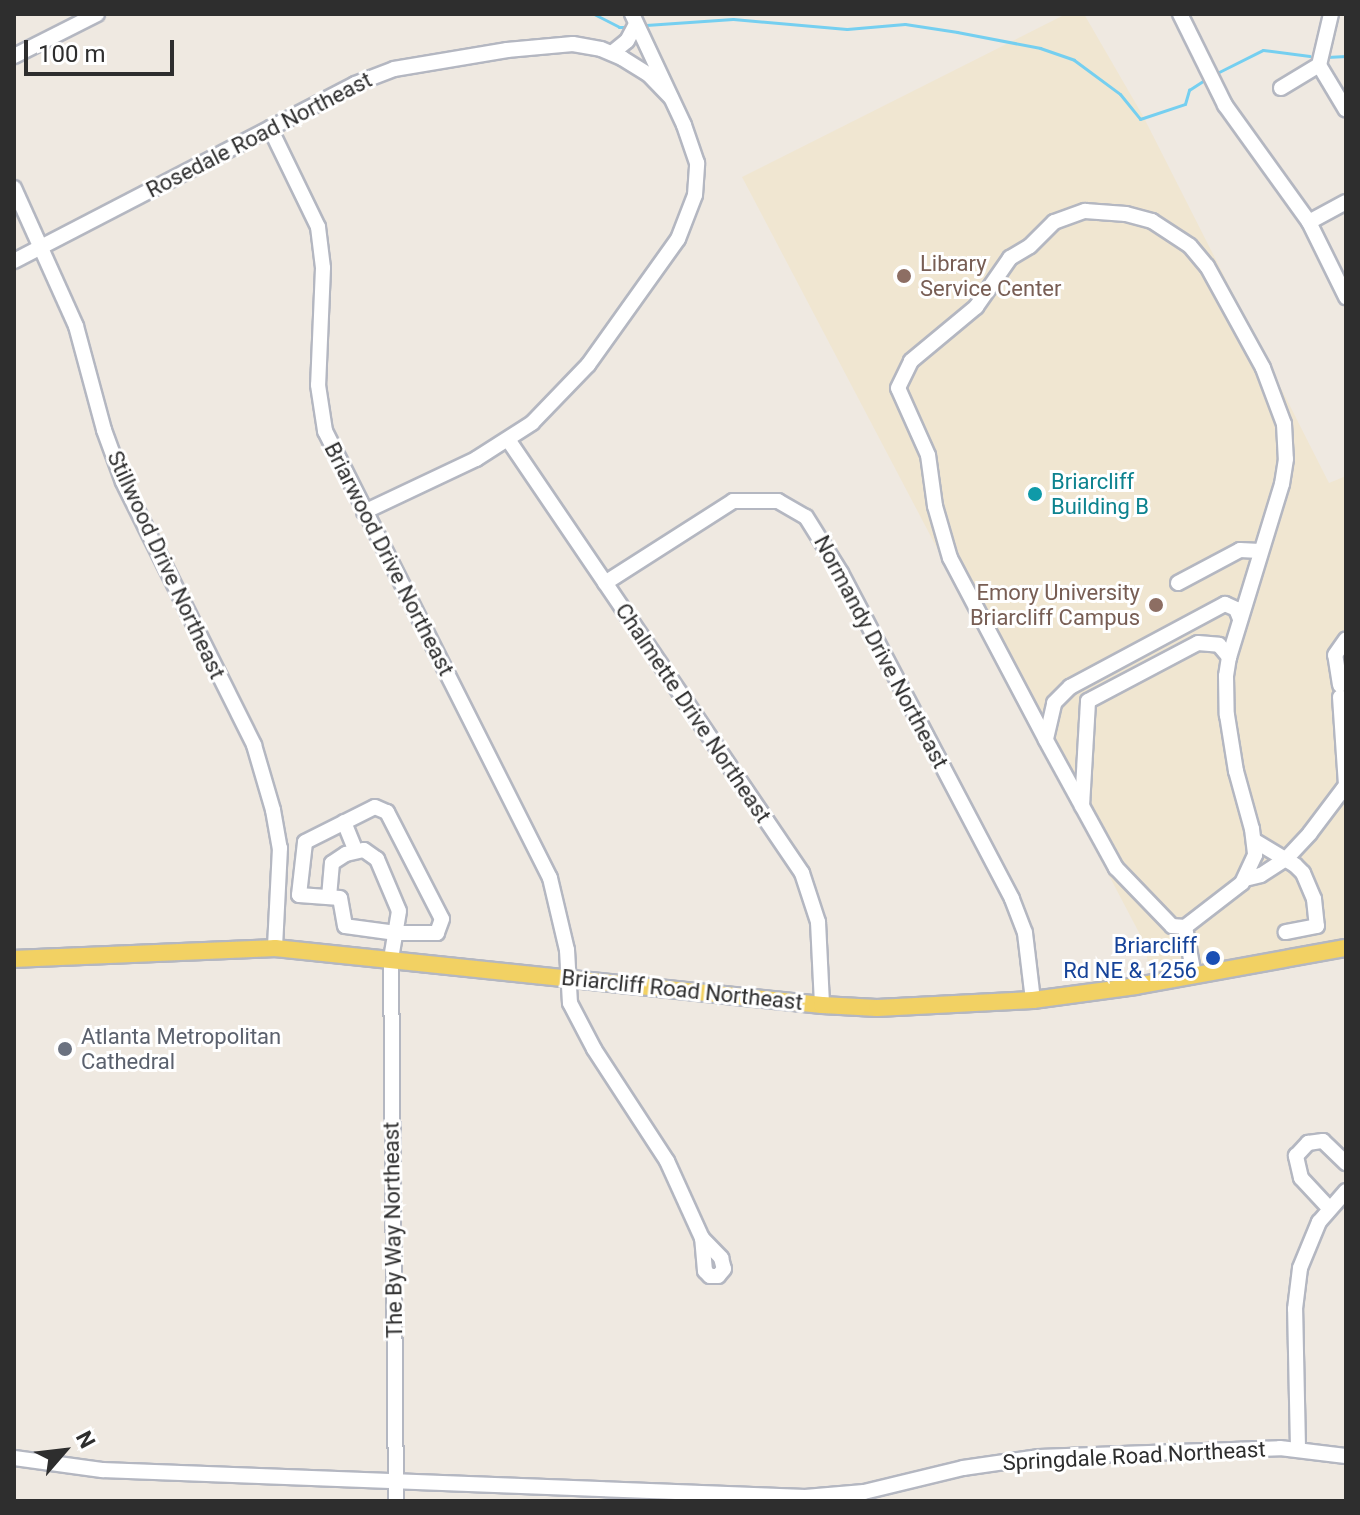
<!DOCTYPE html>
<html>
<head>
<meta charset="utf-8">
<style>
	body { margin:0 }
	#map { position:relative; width:1360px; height:1515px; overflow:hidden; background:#efe9e1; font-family:Roboto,sans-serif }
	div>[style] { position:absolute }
	.education>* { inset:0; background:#f0e6d1 }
	.stream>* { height:3px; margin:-1.5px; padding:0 1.5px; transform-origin:1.5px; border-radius:1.5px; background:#75cff0 }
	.roads { filter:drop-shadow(2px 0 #b4b7c1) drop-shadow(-2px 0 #b4b7c1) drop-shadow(0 2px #b4b7c1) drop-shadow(0 -2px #b4b7c1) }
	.minor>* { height:14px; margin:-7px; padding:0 7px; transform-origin:7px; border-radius:7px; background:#fff }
	.major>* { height:16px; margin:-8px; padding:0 8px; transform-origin:8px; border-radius:8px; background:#f2d163 }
	.dots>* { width:22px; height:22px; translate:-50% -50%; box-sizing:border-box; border:4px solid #fff; border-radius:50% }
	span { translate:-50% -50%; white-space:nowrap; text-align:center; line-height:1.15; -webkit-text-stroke:6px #fff; paint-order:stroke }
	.street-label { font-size:22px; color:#2e2e2e }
	.education-label { font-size:22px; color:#785e54 }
	.left { translate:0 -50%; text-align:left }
	.right { translate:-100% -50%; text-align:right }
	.culture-label { font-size:22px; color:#0d838f }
	.transit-label { font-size:22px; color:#164399 }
	.worship-label { font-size:22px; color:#5b616d }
	.frame { position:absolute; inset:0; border:16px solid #2e2e2e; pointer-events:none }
	.north { position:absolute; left:24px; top:1411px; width:80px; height:80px; -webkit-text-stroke:6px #fff; paint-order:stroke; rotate:62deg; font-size:22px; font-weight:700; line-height:32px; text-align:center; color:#2e2e2e }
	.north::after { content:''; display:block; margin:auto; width:28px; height:36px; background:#2e2e2e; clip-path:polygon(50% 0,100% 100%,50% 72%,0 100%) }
	.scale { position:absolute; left:24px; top:40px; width:150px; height:36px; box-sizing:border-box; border:4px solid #2e2e2e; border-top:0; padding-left:10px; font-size:24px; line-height:28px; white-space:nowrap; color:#2e2e2e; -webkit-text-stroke:6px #fff; paint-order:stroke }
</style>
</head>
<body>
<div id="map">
	<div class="education">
		<i style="clip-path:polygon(1066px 14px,1084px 14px,1143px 116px,1329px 483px,1346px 476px,1346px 938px,1150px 976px,1145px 944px,742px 177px)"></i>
	</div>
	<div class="stream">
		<i style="left:594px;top:14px;width:28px;rotate:27deg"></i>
		<i style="left:619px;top:27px;width:8px"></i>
		<i style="left:646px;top:25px;width:87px;rotate:-3.9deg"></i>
		<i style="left:733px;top:19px;width:114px;rotate:5deg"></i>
		<i style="left:847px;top:29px;width:58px;rotate:-4.9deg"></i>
		<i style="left:905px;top:24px;width:53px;rotate:8.7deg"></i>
		<i style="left:957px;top:32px;width:85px;rotate:10.9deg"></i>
		<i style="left:1040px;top:48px;width:36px;rotate:19deg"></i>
		<i style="left:1074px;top:60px;width:57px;rotate:36.5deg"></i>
		<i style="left:1120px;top:94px;width:32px;rotate:51deg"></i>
		<i style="left:1140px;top:119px;width:47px;rotate:-18.4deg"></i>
		<i style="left:1185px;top:104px;width:15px;rotate:-74deg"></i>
		<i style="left:1189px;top:90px;width:17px;rotate:-33deg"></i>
		<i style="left:1327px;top:57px;width:19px;rotate:-3deg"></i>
		<i style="left:1217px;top:73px;width:51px;rotate:-26.6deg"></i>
		<i style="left:1263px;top:50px;width:47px;rotate:7.3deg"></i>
	</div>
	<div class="roads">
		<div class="minor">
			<i style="left:1180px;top:14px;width:102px;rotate:63.7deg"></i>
			<i style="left:1225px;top:105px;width:144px;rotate:54.3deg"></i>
			<i style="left:1309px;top:222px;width:84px;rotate:63.7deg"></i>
			<i style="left:1331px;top:14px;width:52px;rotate:103.2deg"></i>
			<i style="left:1319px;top:65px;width:52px;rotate:59deg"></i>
			<i style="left:612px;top:53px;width:19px;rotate:-39deg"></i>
			<i style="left:627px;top:41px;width:19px;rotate:-62deg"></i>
			<i style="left:14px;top:56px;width:93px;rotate:-26.8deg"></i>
			<i style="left:1281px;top:88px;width:44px;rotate:-31.2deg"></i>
			<i style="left:270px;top:128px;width:110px;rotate:64.1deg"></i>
			<i style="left:318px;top:227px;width:41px;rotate:83deg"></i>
			<i style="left:323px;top:268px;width:117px;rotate:92.4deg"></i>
			<i style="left:318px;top:385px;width:47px;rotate:81.3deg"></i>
			<i style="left:325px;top:431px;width:500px;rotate:63.28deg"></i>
			<i style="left:550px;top:878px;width:74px;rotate:76.7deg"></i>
			<i style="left:567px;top:950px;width:53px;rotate:86.8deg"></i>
			<i style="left:570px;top:1003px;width:52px;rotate:62.4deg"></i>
			<i style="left:594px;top:1049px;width:134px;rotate:56.9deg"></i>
			<i style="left:667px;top:1161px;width:85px;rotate:65.6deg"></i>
			<i style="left:702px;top:1238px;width:28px;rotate:46deg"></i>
			<i style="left:721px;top:1258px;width:11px;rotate:75deg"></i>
			<i style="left:724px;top:1269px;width:9px;rotate:131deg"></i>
			<i style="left:718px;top:1276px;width:8px;rotate:180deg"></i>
			<i style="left:710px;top:1276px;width:7px;rotate:-135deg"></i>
			<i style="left:705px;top:1271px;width:33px;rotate:-95deg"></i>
			<i style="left:14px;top:188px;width:151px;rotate:65.8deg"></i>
			<i style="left:76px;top:326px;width:108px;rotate:74.9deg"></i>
			<i style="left:104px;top:430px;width:55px;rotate:69.9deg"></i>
			<i style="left:123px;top:482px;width:294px;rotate:63.5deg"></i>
			<i style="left:254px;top:745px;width:68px;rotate:73.7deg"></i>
			<i style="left:273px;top:810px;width:39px;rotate:80deg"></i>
			<i style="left:280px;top:848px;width:100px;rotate:92.9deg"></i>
			<i style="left:1309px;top:222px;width:42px;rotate:-28.4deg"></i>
			<i style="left:14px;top:261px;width:384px;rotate:-27.4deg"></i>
			<i style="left:355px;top:84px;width:42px;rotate:-21deg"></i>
			<i style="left:394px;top:69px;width:115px;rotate:-9.5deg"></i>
			<i style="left:507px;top:50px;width:66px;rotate:-5.2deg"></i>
			<i style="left:573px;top:44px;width:28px;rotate:10deg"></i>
			<i style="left:601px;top:49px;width:23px;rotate:23deg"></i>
			<i style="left:622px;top:58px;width:31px;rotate:32deg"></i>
			<i style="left:648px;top:74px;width:33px;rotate:46deg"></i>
			<i style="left:509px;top:441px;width:522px;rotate:55.85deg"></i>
			<i style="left:802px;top:873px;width:52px;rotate:71.9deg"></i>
			<i style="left:818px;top:922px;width:83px;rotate:87.2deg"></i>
			<i style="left:364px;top:512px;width:124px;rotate:-25.3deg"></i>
			<i style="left:476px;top:459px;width:67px;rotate:-32.7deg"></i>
			<i style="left:532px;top:423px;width:81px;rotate:-46deg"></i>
			<i style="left:588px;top:365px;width:155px;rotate:-54.5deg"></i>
			<i style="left:678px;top:239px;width:47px;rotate:-68.9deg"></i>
			<i style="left:695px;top:195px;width:32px;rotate:-86deg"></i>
			<i style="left:697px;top:163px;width:40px;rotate:-108.9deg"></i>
			<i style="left:684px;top:125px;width:123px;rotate:-115.1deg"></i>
			<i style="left:605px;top:583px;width:152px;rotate:-32.6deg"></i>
			<i style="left:733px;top:501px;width:45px"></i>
			<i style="left:778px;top:501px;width:32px;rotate:30deg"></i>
			<i style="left:806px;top:517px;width:66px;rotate:58deg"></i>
			<i style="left:841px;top:573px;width:368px;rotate:62.3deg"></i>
			<i style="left:1012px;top:899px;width:36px;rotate:69deg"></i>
			<i style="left:1025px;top:933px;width:67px;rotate:83.2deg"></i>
			<i style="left:1178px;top:583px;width:70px;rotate:-28deg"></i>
			<i style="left:1240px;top:550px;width:20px;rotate:3deg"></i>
			<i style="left:1340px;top:685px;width:30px;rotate:-99deg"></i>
			<i style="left:1335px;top:655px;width:19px;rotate:-55deg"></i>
			<i style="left:1340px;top:697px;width:89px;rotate:86.1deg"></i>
			<i style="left:1046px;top:739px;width:37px;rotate:-77deg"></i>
			<i style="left:1054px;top:703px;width:23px;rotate:-45deg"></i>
			<i style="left:1070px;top:687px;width:176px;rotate:-28.2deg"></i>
			<i style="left:1225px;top:604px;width:12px;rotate:24deg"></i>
			<i style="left:1236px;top:609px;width:11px;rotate:68deg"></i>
			<i style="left:1082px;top:806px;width:105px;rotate:-86.7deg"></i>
			<i style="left:1088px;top:701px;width:124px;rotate:-27.8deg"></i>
			<i style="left:1198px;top:643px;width:21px;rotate:5deg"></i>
			<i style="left:1219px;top:645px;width:16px;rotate:50deg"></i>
			<i style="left:375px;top:807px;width:13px;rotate:23deg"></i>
			<i style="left:387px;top:812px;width:120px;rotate:62.8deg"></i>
			<i style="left:442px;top:919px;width:15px;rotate:110deg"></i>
			<i style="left:437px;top:933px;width:41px;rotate:180deg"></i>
			<i style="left:396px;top:933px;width:51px;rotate:-172.2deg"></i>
			<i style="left:345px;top:926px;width:28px;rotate:-100deg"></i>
			<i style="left:340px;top:898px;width:41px;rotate:-175.8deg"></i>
			<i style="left:299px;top:895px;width:53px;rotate:-83.5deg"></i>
			<i style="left:305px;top:842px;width:78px;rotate:-26.6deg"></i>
			<i style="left:344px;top:822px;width:31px;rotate:68deg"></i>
			<i style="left:1255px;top:841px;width:47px;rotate:31deg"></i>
			<i style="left:1295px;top:865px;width:11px;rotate:45deg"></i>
			<i style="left:1303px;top:873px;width:28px;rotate:67deg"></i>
			<i style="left:1314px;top:899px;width:27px;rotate:84deg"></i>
			<i style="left:1317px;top:926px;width:32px;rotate:169deg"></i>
			<i style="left:1245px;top:879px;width:16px;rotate:-14deg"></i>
			<i style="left:1261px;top:875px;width:30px;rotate:-33deg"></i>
			<i style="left:1286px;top:859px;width:35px;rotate:-47deg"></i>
			<i style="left:1310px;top:833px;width:56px;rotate:-52.9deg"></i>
			<i style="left:1344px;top:788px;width:4px;rotate:63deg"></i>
			<i style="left:329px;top:897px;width:34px;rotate:-85deg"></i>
			<i style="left:332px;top:863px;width:17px;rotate:-33deg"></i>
			<i style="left:346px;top:854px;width:18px;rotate:-13deg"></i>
			<i style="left:364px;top:850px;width:16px;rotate:35deg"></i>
			<i style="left:377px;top:859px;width:56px;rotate:67.1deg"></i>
			<i style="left:399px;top:911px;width:49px;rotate:99.5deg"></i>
			<i style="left:391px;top:959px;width:542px;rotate:89.47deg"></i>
			<i style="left:1185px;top:927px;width:13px;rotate:-176deg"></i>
			<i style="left:1172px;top:926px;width:81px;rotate:-134deg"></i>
			<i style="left:1116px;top:868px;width:146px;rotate:-118.7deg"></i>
			<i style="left:1046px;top:740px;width:206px;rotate:-117.8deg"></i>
			<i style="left:950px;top:558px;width:54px;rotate:-106.1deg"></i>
			<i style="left:935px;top:506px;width:51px;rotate:-97.8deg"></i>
			<i style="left:928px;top:455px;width:73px;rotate:-114.1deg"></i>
			<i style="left:898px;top:388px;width:30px;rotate:-64deg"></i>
			<i style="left:911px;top:361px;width:85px;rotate:-39.7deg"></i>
			<i style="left:976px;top:307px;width:60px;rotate:-55.2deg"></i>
			<i style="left:1010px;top:258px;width:23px;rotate:-31deg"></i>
			<i style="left:1030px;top:246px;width:34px;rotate:-45deg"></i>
			<i style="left:1054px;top:222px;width:33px;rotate:-20deg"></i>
			<i style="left:1085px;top:211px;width:41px;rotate:4.2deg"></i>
			<i style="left:1126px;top:214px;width:27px;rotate:15deg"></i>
			<i style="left:1152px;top:221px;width:45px;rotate:33.3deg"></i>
			<i style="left:1190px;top:246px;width:26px;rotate:50deg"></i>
			<i style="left:1207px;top:266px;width:116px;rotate:61.2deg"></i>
			<i style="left:1263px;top:368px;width:60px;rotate:69.4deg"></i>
			<i style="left:1284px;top:424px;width:35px;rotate:87deg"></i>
			<i style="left:1286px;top:459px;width:25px;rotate:99deg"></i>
			<i style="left:1282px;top:484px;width:181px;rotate:107deg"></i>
			<i style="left:1229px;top:657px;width:19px;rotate:99deg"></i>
			<i style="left:1226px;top:676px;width:39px;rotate:89deg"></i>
			<i style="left:1227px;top:715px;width:57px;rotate:80.9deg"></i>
			<i style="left:1236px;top:771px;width:60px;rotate:74.6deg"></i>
			<i style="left:1252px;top:829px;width:26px;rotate:83deg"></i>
			<i style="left:1255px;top:855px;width:31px;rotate:115deg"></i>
			<i style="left:1242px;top:883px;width:72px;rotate:142.3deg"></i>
			<i style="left:1185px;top:927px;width:49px;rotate:79.4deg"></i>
			<i style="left:1329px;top:1208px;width:41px;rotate:-133deg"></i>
			<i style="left:1301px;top:1178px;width:23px;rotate:-103deg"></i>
			<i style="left:1296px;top:1156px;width:18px;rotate:-47deg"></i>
			<i style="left:1308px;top:1143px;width:15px;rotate:-8deg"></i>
			<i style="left:1323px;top:1141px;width:32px;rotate:44deg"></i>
			<i style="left:1298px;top:1448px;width:139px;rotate:-91.2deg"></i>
			<i style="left:1295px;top:1309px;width:41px;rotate:-83deg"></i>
			<i style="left:1300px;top:1268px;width:50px;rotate:-67.6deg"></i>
			<i style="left:1319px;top:1222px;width:41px;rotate:-48.9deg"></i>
			<i style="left:14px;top:1458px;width:89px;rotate:7.8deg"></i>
			<i style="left:102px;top:1470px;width:704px;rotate:2.2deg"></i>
			<i style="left:805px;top:1497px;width:59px;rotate:-4.8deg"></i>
			<i style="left:864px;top:1492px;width:102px;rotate:-13.6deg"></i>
			<i style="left:963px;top:1468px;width:77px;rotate:-8.2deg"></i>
			<i style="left:1039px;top:1457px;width:241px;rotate:-2.1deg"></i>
			<i style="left:1280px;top:1448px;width:66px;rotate:6.9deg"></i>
		</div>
		<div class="major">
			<i style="left:14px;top:959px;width:261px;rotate:-2.4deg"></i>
			<i style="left:275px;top:948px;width:550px;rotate:5.95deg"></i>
			<i style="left:822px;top:1005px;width:55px;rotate:3.1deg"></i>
			<i style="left:877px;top:1008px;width:156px;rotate:-2.9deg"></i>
			<i style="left:1033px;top:1000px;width:104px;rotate:-7.7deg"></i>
			<i style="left:1136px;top:986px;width:213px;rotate:-10.3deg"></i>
		</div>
	</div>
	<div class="dots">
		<i style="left:904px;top:276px;background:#8d6e63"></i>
		<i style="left:1035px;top:494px;background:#0f9aa8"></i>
		<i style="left:1156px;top:605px;background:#8d6e63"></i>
		<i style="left:1213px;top:958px;background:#1a4fb4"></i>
		<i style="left:65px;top:1049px;background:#6b7280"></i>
	</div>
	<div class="street-label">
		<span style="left:259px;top:135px;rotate:-27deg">Rosedale Road Northeast</span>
		<span style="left:389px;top:559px;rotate:63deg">Briarwood Drive Northeast</span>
		<span style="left:166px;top:565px;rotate:65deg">Stillwood Drive Northeast</span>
		<span style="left:881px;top:652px;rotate:62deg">Normandy Drive Northeast</span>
		<span style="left:693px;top:713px;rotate:56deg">Chalmette Drive Northeast</span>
		<span style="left:682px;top:990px;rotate:6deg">Briarcliff Road Northeast</span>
		<span style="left:393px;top:1230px;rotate:-91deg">The By Way Northeast</span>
		<span style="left:1134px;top:1456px;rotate:-3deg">Springdale Road Northeast</span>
	</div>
	<div class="education-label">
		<span class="left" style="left:920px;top:276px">Library<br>Service Center</span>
		<span class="right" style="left:1140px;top:605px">Emory University<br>Briarcliff Campus</span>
	</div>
	<div class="culture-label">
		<span class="left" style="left:1051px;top:494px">Briarcliff<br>Building B</span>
	</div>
	<div class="transit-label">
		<span class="right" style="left:1197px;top:958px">Briarcliff<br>Rd NE &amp; 1256</span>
	</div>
	<div class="worship-label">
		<span class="left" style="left:81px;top:1049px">Atlanta Metropolitan<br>Cathedral</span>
	</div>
	<div class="frame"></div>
	<div class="north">N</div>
	<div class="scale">100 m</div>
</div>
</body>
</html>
